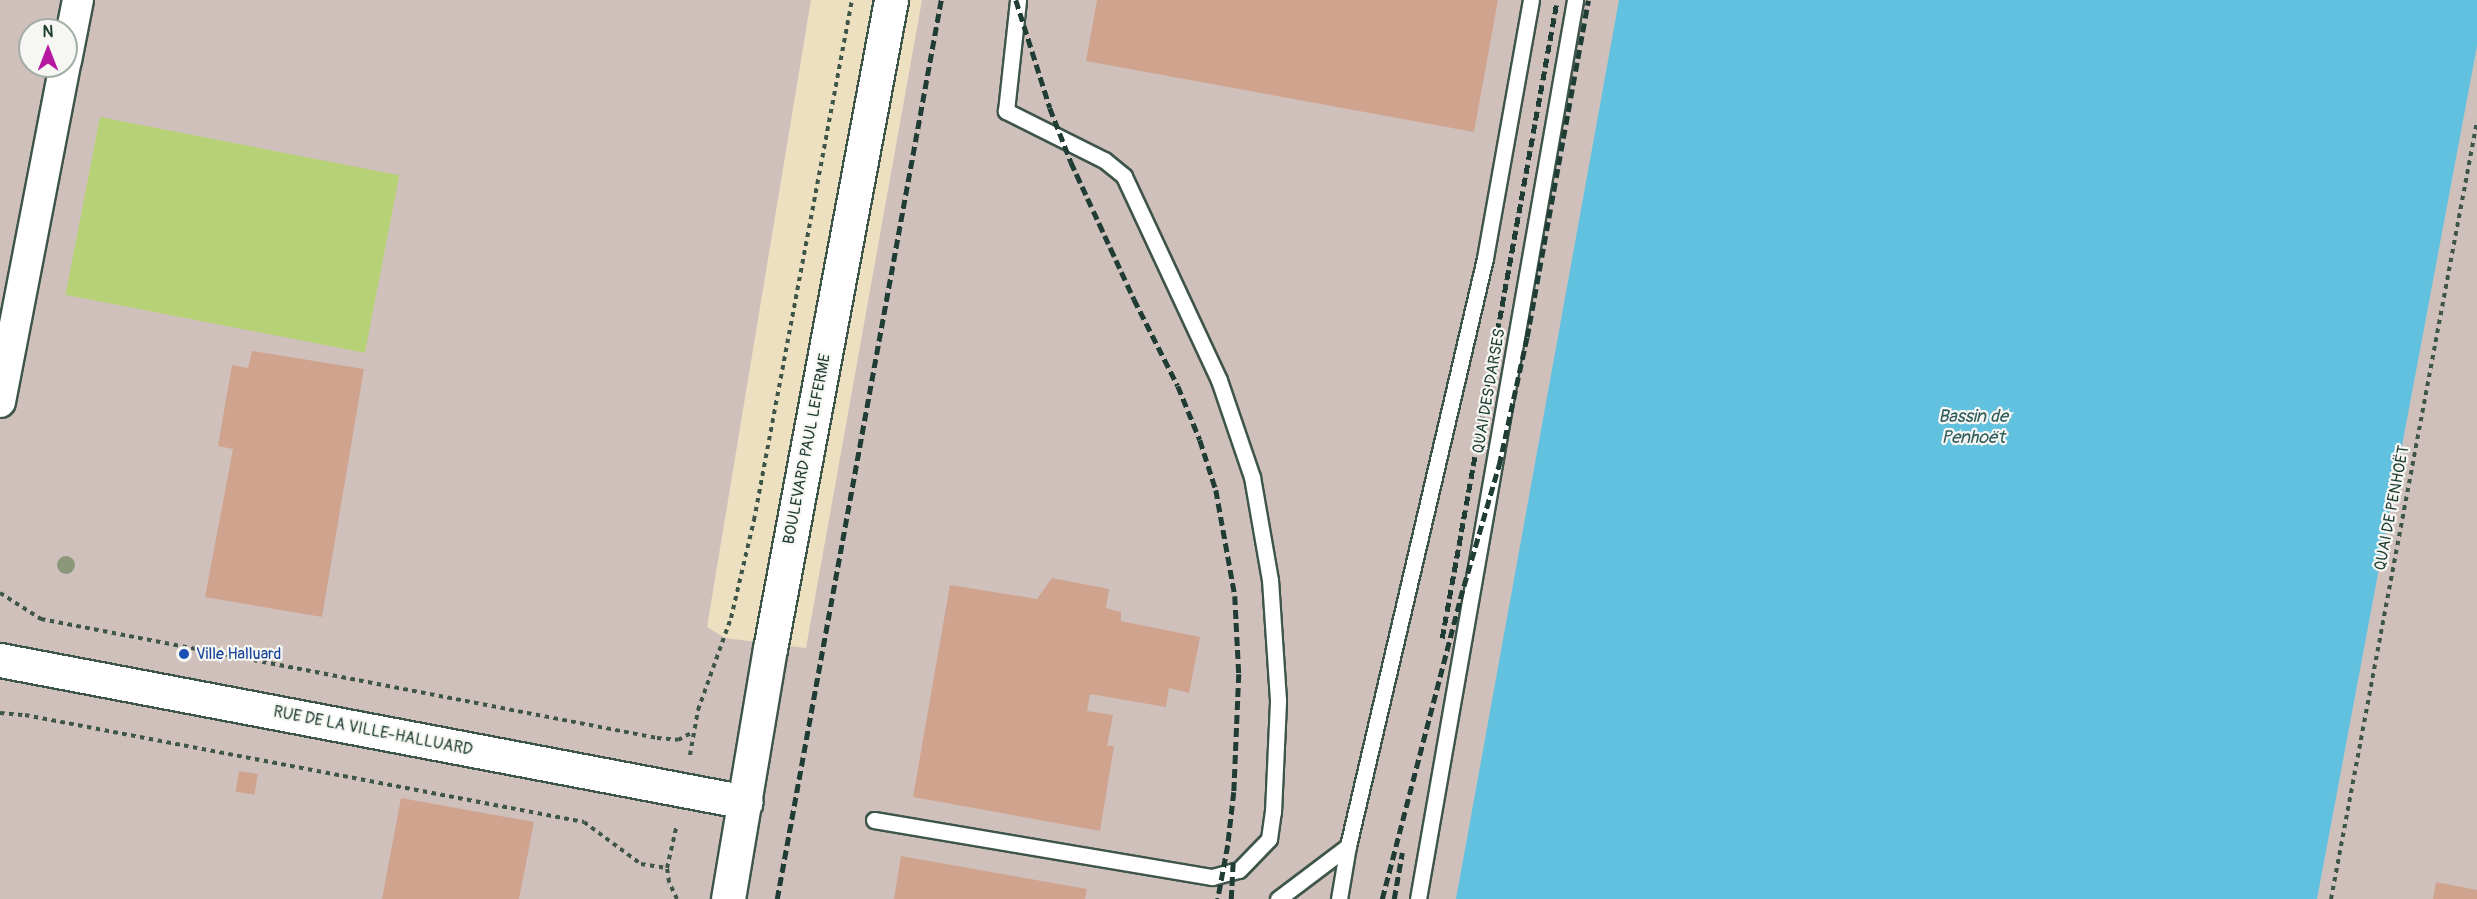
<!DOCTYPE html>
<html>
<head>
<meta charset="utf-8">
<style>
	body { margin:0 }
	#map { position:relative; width:2477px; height:899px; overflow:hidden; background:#ede0c0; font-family:Pangolin,sans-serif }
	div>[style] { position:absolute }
	.industrial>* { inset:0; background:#d0c0bc }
	.green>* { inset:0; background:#b7d177; transform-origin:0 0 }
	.water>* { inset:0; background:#61c1df }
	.building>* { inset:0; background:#cfa38e; transform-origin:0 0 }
	.path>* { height:4px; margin-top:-2px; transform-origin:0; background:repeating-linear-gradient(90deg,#3e5549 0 4.5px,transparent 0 9px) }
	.roads { filter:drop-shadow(2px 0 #3e5549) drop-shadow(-2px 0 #3e5549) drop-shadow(0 2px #3e5549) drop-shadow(0 -2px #3e5549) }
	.service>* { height:15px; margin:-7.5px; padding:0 7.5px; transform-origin:7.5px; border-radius:7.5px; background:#fff }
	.minor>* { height:30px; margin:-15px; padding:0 15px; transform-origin:15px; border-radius:15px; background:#fff }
	.secondary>* { height:33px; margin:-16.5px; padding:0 16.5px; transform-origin:16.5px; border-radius:16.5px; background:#fff }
	.rail>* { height:4.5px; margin-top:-2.25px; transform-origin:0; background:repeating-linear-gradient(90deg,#1f3d34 0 9px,transparent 0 13.5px) }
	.trees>* { width:18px; height:18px; margin:-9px; border-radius:50%; background:#8c977a }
	.dots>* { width:16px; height:16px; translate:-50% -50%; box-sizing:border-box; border:3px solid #f6f6f2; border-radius:50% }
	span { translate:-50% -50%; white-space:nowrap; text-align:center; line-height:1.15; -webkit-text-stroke:4.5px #f6f6f2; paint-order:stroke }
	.street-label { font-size:16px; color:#1f3d34 }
	.transit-label { font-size:16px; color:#164399 }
	.left { translate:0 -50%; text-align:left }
	.water-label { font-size:18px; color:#305e5f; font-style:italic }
	.north { position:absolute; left:18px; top:18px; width:60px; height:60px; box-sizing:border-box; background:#f6f6f2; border:2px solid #a0aca6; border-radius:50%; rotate:0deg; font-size:16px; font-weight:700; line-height:24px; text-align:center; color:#1f3d34 }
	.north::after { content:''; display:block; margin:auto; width:21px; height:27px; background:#b5179e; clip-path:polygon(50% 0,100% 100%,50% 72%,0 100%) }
</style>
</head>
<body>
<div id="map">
	<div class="industrial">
		<i style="clip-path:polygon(evenodd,0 0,811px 0,707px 627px,725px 638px,806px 648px,922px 0,2477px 0,2477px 899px,0 899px,0 0,30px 30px,66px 30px,66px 66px,30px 66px,30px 30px)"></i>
	</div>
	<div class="green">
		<i style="left:100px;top:117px;width:305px;height:181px;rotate:11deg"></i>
	</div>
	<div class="water">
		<i style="clip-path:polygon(1619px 0,2477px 0,2477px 46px,2317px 899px,1456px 899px)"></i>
	</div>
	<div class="building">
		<i style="clip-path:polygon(1097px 0,1498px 0,1474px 132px,1086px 61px)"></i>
		<i style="clip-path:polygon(252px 351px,364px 369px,322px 617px,205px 597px,233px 449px,218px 446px,232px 365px,248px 368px)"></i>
		<i style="clip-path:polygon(1052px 578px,1109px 589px,1106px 608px,1121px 612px,1121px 621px,1200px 637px,1189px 693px,1169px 688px,1166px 707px,1090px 694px,1087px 711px,1113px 715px,1107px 746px,1114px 746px,1100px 831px,913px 797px,950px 585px,1037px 599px)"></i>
		<i style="left:239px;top:771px;width:19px;height:21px;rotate:9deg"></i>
		<i style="clip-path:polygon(401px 798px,534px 822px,519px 899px,382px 899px)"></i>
		<i style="clip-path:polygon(901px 856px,1087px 889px,1085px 899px,894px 899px)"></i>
		<i style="clip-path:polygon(2436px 882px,2477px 890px,2477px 899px,2433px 899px)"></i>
	</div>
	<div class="path">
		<i style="left:0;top:593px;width:49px;rotate:32.4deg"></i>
		<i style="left:41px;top:619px;width:627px;rotate:10.93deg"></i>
		<i style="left:657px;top:738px;width:21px;rotate:5deg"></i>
		<i style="left:678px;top:740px;width:17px;rotate:-28deg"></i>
		<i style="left:0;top:713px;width:25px;rotate:5deg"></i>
		<i style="left:25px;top:715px;width:569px;rotate:10.84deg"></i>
		<i style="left:584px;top:822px;width:71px;rotate:36.4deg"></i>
		<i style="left:641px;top:864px;width:26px;rotate:9deg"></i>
		<i style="left:690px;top:755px;width:46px;rotate:-79.9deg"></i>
		<i style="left:698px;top:710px;width:98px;rotate:-70.3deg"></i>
		<i style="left:731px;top:618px;width:101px;rotate:-76.8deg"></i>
		<i style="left:754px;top:520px;width:529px;rotate:-79.33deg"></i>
		<i style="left:677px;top:899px;width:19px;rotate:-115deg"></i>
		<i style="left:669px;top:882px;width:14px;rotate:-98deg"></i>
		<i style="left:667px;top:868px;width:45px;rotate:-77.2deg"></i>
		<i style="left:2331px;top:899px;width:792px;rotate:-79.37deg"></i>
	</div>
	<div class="roads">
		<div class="service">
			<i style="left:874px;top:820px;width:343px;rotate:9.6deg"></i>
			<i style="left:1212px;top:877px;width:28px;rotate:-15deg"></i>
			<i style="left:1239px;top:870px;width:43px;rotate:-45.9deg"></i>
			<i style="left:1269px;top:839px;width:27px;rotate:-82deg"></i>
			<i style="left:1273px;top:812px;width:112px;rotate:-87.4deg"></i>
			<i style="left:1278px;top:700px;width:120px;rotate:-93.8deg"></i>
			<i style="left:1270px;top:580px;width:105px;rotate:-99.9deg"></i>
			<i style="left:1252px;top:477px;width:102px;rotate:-108.8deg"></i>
			<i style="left:1219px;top:380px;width:225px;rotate:-115deg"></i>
			<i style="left:1124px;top:176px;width:26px;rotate:-141deg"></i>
			<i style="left:1104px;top:160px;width:110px;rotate:-153.4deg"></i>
			<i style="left:1006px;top:111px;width:112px;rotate:-83.8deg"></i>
			<i style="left:1278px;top:899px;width:88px;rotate:-37.1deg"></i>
			<i style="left:1348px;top:846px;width:604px;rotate:-76.88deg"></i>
			<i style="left:1485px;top:258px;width:262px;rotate:-79.9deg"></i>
			<i style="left:1339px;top:899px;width:54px;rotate:-80.4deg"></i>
			<i style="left:1418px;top:899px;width:913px;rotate:-80.09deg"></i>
		</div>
		<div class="minor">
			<i style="left:66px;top:61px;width:62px;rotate:-78.9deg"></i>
			<i style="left:0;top:402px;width:342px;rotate:-79.1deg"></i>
		</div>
		<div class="secondary">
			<i style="left:0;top:660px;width:759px;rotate:10.78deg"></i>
			<i style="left:728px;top:899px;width:254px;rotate:-80.5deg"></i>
			<i style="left:770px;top:649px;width:660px;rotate:-79.44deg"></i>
		</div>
	</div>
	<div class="rail">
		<i style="left:1016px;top:0;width:113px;rotate:72.5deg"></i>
		<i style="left:1050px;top:108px;width:58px;rotate:68.7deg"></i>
		<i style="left:1071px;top:162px;width:151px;rotate:65.3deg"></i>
		<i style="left:1134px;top:299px;width:97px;rotate:63.2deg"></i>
		<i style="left:1178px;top:386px;width:58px;rotate:67.8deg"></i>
		<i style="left:1200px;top:440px;width:52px;rotate:72.3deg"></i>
		<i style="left:1216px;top:490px;width:108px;rotate:79.8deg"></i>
		<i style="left:1235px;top:596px;width:78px;rotate:87.1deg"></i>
		<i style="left:1239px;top:674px;width:118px;rotate:92.4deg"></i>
		<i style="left:1234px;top:792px;width:53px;rotate:96.5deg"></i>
		<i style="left:1228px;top:845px;width:55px;rotate:100.5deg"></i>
		<i style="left:1442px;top:638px;width:648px;rotate:-79.78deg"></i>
		<i style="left:777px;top:899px;width:914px;rotate:-79.66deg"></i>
		<i style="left:1231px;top:899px;width:39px;rotate:-87deg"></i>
		<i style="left:1382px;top:899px;width:310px;rotate:-75.4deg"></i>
		<i style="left:1460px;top:599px;width:140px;rotate:-73.8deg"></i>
		<i style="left:1499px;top:465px;width:131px;rotate:-77.7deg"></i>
		<i style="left:1527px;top:337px;width:342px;rotate:-79.7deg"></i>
		<i style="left:1394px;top:899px;width:47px;rotate:-80.1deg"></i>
	</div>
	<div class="trees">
		<i style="left:66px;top:565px"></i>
	</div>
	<div class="dots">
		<i style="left:184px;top:654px;background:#1a4fb4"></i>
	</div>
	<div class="street-label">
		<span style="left:1489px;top:391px;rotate:-80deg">QUAI DES DARSES</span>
		<span style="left:807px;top:449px;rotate:-79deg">BOULEVARD PAUL LEFERME</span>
		<span style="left:2392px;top:508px;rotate:-79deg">QUAI DE PENHOËT</span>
		<span style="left:373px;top:731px;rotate:11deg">RUE DE LA VILLE-HALLUARD</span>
	</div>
	<div class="transit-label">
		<span class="left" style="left:196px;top:654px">Ville Halluard</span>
	</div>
	<div class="water-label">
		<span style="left:1973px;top:428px">Bassin de<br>Penhoët</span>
	</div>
	<div class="north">N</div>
</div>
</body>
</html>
